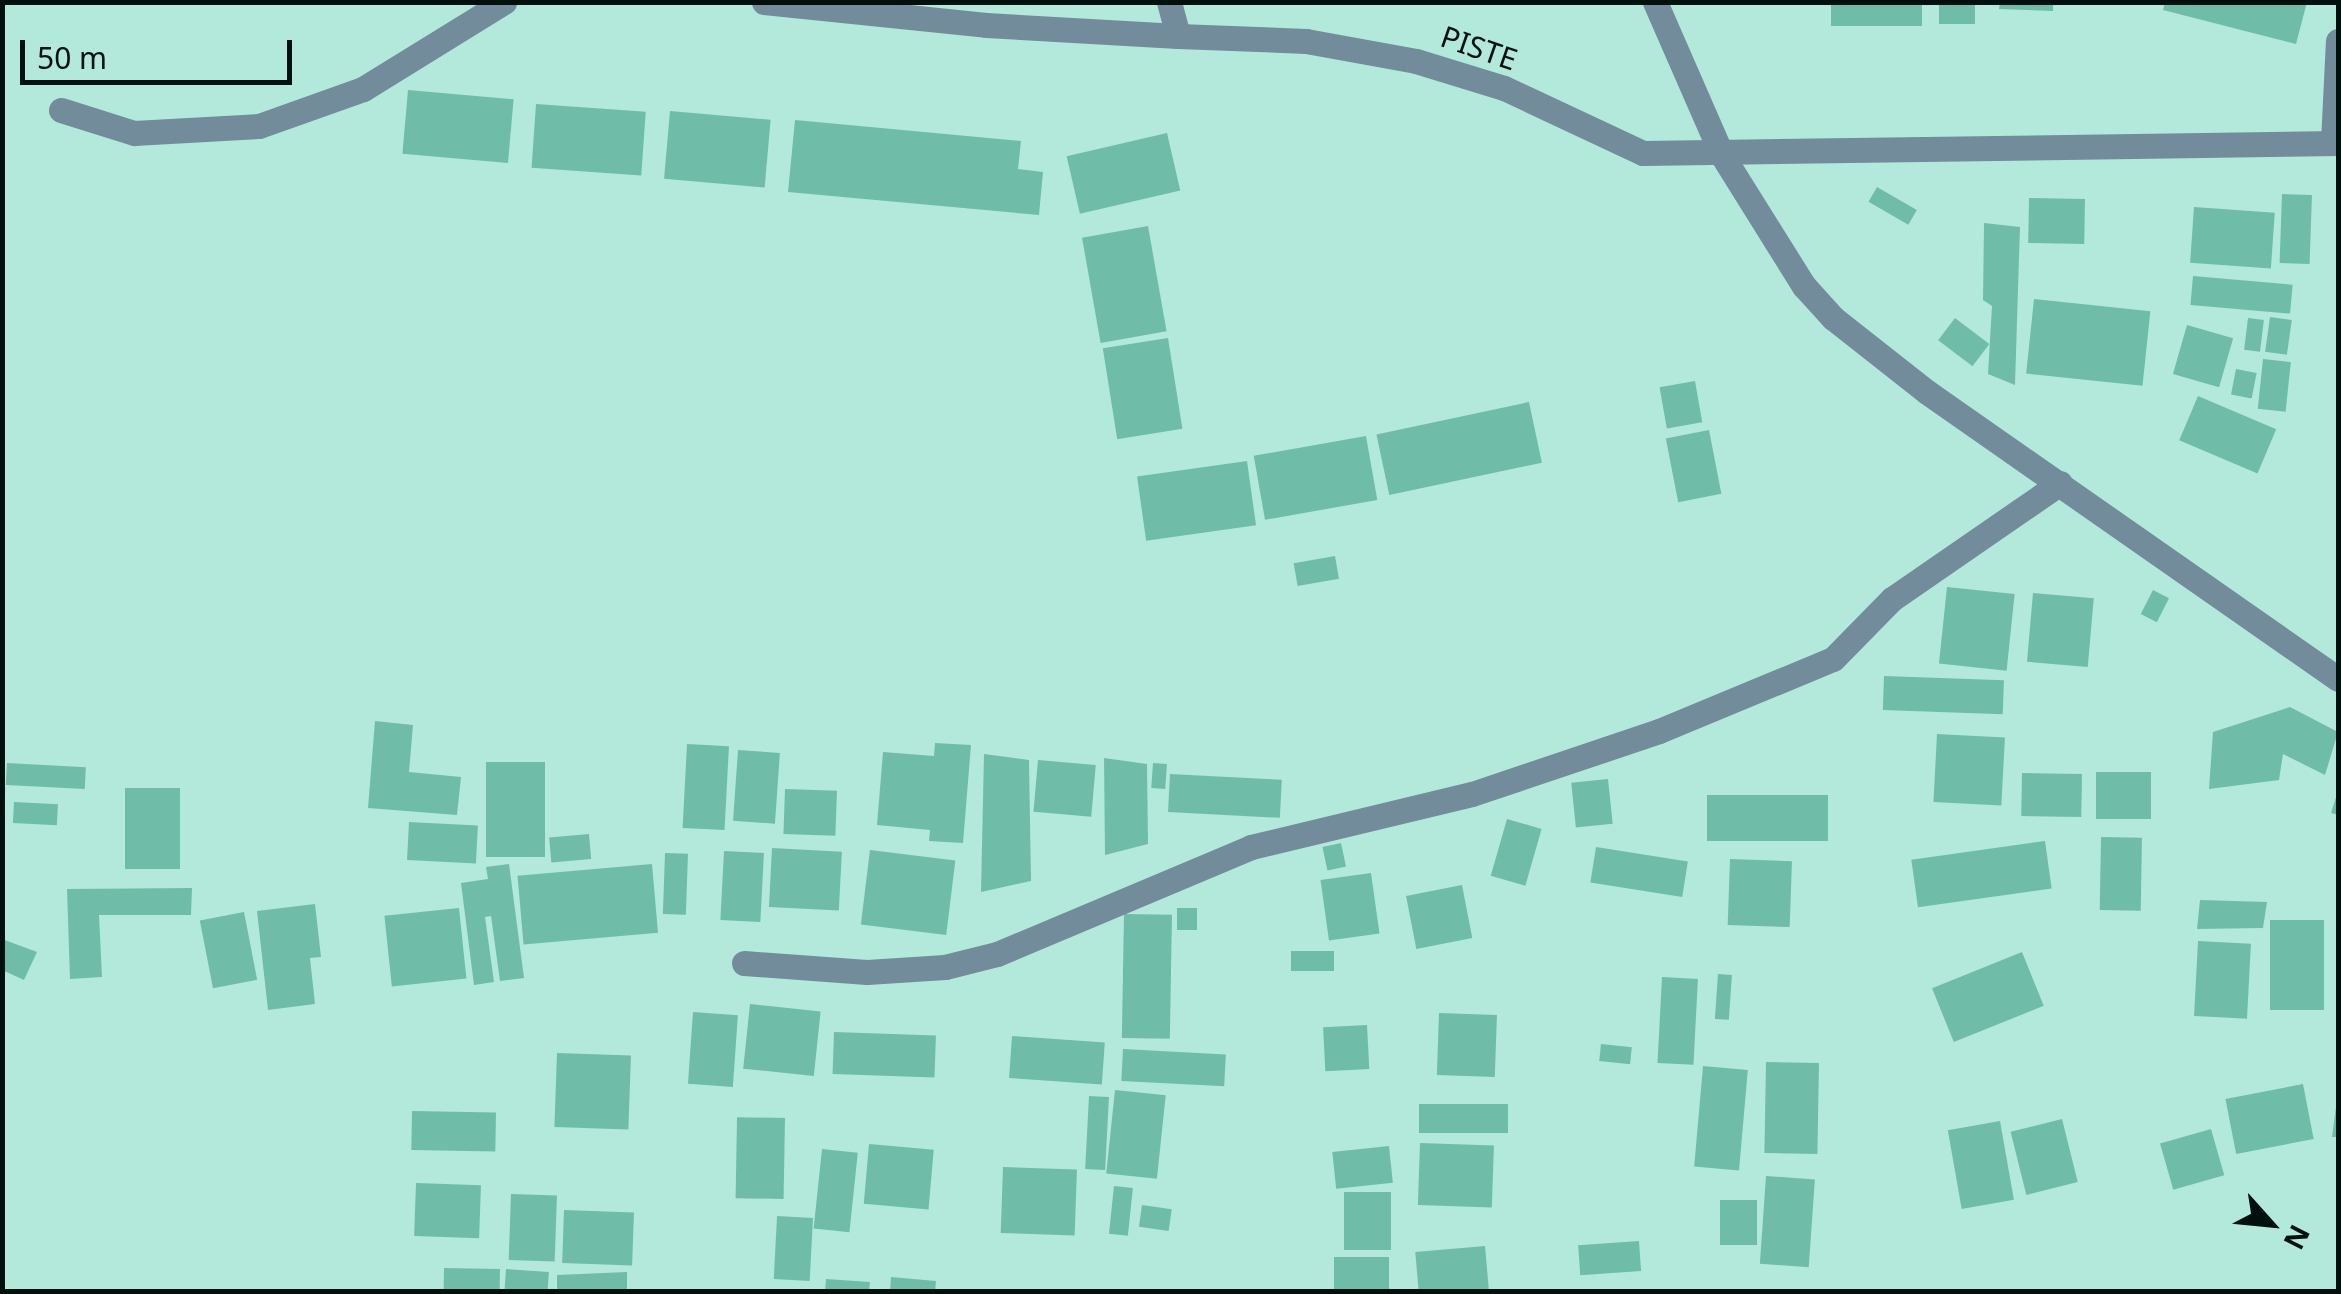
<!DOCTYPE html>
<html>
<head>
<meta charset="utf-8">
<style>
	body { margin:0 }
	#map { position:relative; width:2341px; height:1294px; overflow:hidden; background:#b3e9da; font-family:"Noto Sans",sans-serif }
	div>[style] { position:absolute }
	.building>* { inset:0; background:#6fbda9; transform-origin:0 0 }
	.street>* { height:25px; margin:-12.5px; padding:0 12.5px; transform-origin:12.5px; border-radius:12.5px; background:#728c9b }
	span { translate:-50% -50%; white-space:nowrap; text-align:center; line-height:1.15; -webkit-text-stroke:10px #b3e9da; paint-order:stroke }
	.street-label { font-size:30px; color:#00110d }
	.frame { position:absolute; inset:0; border:5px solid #00110d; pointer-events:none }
	.north { position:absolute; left:2221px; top:1174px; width:100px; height:100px; -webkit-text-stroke:8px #b3e9da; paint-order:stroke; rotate:117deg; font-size:28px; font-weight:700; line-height:40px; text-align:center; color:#00110d }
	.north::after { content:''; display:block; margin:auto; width:35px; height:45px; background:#00110d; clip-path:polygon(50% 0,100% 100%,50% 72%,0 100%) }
	.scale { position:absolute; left:20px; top:40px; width:272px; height:45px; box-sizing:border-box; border:5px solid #00110d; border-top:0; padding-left:12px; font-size:30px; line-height:35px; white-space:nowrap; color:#00110d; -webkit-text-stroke:8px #b3e9da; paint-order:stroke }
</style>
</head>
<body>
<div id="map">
	<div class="building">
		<i style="left:1831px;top:2px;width:91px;height:24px"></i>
		<i style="left:1939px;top:2px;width:36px;height:22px"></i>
		<i style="clip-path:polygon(2000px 2px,2053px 2px,2053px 11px,1999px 9px)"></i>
		<i style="clip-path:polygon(2165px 2px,2307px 2px,2296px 44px,2163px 10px)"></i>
		<i style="left:408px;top:90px;width:106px;height:64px;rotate:5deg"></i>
		<i style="left:536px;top:104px;width:110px;height:64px;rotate:4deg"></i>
		<i style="left:670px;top:111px;width:101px;height:68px;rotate:5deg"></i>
		<i style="clip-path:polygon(795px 120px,1021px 141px,1018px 169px,1043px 172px,1039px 215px,788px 192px)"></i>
		<i style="left:1167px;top:133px;width:59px;height:103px;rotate:77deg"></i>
		<i style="left:1877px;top:187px;width:46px;height:17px;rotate:30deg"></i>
		<i style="left:2282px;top:194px;width:30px;height:69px;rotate:2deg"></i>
		<i style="left:2029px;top:198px;width:56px;height:45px;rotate:1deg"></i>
		<i style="left:2194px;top:207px;width:81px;height:56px;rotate:4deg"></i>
		<i style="clip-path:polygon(1984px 223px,2020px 227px,2015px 385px,1988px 374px,1992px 306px,1983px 300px)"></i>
		<i style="left:1148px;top:226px;width:107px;height:67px;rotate:80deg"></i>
		<i style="left:2193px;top:276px;width:100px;height:29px;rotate:5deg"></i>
		<i style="left:2034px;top:299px;width:117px;height:75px;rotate:6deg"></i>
		<i style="left:2270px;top:317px;width:22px;height:35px;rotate:8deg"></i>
		<i style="left:1955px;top:318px;width:43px;height:28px;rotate:37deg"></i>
		<i style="left:2248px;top:318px;width:16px;height:32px;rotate:7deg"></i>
		<i style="left:2187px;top:325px;width:48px;height:51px;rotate:16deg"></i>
		<i style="left:1168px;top:338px;width:92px;height:66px;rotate:81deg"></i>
		<i style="left:2263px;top:359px;width:28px;height:50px;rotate:6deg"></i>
		<i style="left:2236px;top:369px;width:21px;height:26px;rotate:11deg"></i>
		<i style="left:1695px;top:381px;width:42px;height:36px;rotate:80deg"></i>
		<i style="left:2198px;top:396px;width:85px;height:48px;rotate:23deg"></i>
		<i style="left:1529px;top:402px;width:62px;height:156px;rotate:78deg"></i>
		<i style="left:1709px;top:430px;width:65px;height:44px;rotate:79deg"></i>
		<i style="left:1366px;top:436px;width:65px;height:114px;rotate:80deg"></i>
		<i style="left:1247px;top:461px;width:65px;height:111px;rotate:82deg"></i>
		<i style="left:1335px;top:556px;width:23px;height:42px;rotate:80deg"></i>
		<i style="left:1947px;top:587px;width:68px;height:77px;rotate:6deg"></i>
		<i style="left:2153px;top:590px;width:18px;height:27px;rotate:27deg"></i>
		<i style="left:2033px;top:593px;width:61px;height:69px;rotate:5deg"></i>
		<i style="left:1884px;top:676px;width:120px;height:34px;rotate:2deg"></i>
		<i style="clip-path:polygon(2290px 707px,2338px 732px,2325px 775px,2283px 754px,2279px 780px,2209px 789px,2213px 732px)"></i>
		<i style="clip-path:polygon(375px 721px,413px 725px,409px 772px,461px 777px,457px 815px,368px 808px)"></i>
		<i style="left:1937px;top:734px;width:68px;height:68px;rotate:3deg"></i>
		<i style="clip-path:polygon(935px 743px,971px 745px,963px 843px,929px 841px,930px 830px,877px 825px,883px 752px,934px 756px)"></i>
		<i style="left:687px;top:744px;width:42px;height:84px;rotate:3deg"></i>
		<i style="left:738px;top:750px;width:42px;height:71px;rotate:4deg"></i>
		<i style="clip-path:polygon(984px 754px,1029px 760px,1031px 881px,981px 892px)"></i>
		<i style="clip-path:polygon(1104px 758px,1147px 764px,1148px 844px,1105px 855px)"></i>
		<i style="left:1038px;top:760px;width:58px;height:52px;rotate:5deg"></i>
		<i style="left:545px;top:762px;width:95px;height:59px;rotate:90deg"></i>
		<i style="left:7px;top:763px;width:79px;height:22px;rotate:3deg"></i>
		<i style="left:1153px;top:763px;width:14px;height:25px;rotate:4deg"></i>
		<i style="left:2096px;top:772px;width:55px;height:47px"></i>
		<i style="left:2022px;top:773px;width:60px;height:43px;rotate:1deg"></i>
		<i style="left:1170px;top:774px;width:112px;height:38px;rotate:3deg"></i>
		<i style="left:1608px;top:779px;width:45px;height:37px;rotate:84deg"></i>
		<i style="left:125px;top:788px;width:55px;height:81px"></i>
		<i style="left:785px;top:789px;width:52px;height:45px;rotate:2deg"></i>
		<i style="clip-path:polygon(2338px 791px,2338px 815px,2331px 813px)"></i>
		<i style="left:1707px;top:795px;width:121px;height:46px"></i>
		<i style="left:14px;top:802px;width:44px;height:21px;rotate:3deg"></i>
		<i style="left:1507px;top:819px;width:36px;height:59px;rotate:16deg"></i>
		<i style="left:409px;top:822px;width:69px;height:38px;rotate:3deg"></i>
		<i style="left:589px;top:834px;width:25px;height:40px;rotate:85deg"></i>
		<i style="left:2101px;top:837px;width:41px;height:73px;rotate:1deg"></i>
		<i style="left:2045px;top:841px;width:48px;height:135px;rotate:82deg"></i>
		<i style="left:1341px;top:843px;width:24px;height:19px;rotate:78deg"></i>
		<i style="left:1596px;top:847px;width:93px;height:36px;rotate:9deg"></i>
		<i style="left:772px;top:848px;width:70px;height:59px;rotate:3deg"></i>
		<i style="left:870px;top:850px;width:86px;height:75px;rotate:7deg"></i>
		<i style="left:724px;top:851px;width:40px;height:69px;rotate:3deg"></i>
		<i style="left:665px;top:853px;width:23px;height:61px;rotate:2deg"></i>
		<i style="left:1730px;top:859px;width:62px;height:66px;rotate:2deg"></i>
		<i style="clip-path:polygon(509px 864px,524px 978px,500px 981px,491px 916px,485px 917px,494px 982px,474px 985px,461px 883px,488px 879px,486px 867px)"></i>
		<i style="left:652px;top:864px;width:69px;height:135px;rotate:85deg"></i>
		<i style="left:1371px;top:873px;width:61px;height:51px;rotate:82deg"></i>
		<i style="left:1462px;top:885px;width:54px;height:57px;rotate:79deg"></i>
		<i style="clip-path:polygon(192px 888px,191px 915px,99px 915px,102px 977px,70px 979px,67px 889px)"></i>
		<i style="clip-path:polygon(2200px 900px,2267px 902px,2263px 928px,2197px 929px)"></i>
		<i style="clip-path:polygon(315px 904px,321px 957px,310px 958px,315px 1004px,268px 1010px,257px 911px)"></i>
		<i style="left:459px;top:908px;width:71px;height:75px;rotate:84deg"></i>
		<i style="left:1177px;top:908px;width:20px;height:22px"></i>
		<i style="left:244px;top:912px;width:69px;height:45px;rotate:79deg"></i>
		<i style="left:1124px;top:914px;width:48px;height:124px;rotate:1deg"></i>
		<i style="left:2270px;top:920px;width:54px;height:90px"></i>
		<i style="clip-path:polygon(2px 939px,37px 952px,24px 980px,2px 970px)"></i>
		<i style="left:2198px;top:941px;width:53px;height:75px;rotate:3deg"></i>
		<i style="left:1291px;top:951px;width:43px;height:20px"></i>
		<i style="left:2022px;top:952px;width:58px;height:97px;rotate:68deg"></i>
		<i style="left:1718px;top:974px;width:14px;height:45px;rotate:4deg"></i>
		<i style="left:1662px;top:977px;width:36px;height:86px;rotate:3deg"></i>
		<i style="left:750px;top:1004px;width:71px;height:65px;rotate:6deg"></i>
		<i style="left:693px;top:1012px;width:45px;height:72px;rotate:4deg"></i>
		<i style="left:1439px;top:1013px;width:58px;height:62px;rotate:2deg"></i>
		<i style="left:1367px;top:1025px;width:44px;height:44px;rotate:87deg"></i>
		<i style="left:834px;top:1032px;width:102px;height:42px;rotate:2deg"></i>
		<i style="left:1012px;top:1036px;width:93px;height:42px;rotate:4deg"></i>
		<i style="left:1601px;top:1044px;width:31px;height:17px;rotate:6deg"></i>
		<i style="left:1123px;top:1049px;width:103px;height:32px;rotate:3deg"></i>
		<i style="left:557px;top:1053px;width:74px;height:74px;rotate:2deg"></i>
		<i style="left:1766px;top:1062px;width:53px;height:91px;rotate:1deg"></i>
		<i style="left:1703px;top:1066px;width:45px;height:101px;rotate:5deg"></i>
		<i style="left:2303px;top:1084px;width:56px;height:79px;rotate:79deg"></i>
		<i style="left:1115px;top:1090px;width:51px;height:84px;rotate:6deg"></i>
		<i style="left:1089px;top:1096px;width:20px;height:73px;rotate:3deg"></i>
		<i style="left:1419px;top:1104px;width:89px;height:29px"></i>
		<i style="clip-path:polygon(2336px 1107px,2338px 1107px,2338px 1137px,2332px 1137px)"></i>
		<i style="left:412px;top:1111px;width:84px;height:39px;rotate:1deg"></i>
		<i style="left:785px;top:1118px;width:81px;height:48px;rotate:91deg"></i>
		<i style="left:2062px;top:1119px;width:65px;height:53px;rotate:76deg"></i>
		<i style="left:2000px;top:1121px;width:80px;height:53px;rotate:80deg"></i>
		<i style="left:2211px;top:1129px;width:48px;height:53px;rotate:74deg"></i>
		<i style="left:1420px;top:1143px;width:74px;height:62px;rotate:2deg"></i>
		<i style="left:869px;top:1144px;width:65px;height:60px;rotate:5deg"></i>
		<i style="left:1389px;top:1146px;width:37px;height:57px;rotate:84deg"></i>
		<i style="left:822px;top:1149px;width:36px;height:80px;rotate:6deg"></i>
		<i style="left:1003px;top:1167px;width:74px;height:66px;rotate:2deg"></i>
		<i style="left:1766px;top:1176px;width:49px;height:88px;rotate:4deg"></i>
		<i style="left:416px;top:1183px;width:65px;height:53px;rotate:2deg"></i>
		<i style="left:1114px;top:1186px;width:19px;height:48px;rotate:6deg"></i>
		<i style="left:1344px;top:1192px;width:47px;height:58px"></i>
		<i style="left:511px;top:1194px;width:46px;height:66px;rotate:2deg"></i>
		<i style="left:1720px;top:1200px;width:37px;height:45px"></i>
		<i style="left:1142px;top:1205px;width:30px;height:22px;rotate:8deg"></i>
		<i style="left:564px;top:1210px;width:70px;height:53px;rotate:2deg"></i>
		<i style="left:813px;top:1218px;width:63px;height:36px;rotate:93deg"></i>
		<i style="left:1639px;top:1241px;width:30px;height:61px;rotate:86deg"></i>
		<i style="left:1485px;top:1246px;width:46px;height:70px;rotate:85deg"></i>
		<i style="left:1334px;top:1257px;width:55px;height:35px"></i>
		<i style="left:444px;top:1268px;width:56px;height:24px;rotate:1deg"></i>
		<i style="left:506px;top:1269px;width:43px;height:23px;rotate:4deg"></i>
		<i style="clip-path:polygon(627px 1272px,627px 1292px,557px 1292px,557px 1275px)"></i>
		<i style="clip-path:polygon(891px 1277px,936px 1281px,935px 1292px,890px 1292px)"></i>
		<i style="clip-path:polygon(826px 1279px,870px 1282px,869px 1292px,825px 1292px)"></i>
	</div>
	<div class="street">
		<i style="left:764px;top:2px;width:223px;rotate:5.9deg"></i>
		<i style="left:986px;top:25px;width:192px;rotate:3.3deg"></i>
		<i style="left:1169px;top:2px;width:35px;rotate:75deg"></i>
		<i style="left:1178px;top:36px;width:128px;rotate:2.2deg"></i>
		<i style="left:1306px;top:41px;width:112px;rotate:10.3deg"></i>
		<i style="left:1416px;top:61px;width:92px;rotate:17.1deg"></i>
		<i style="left:1504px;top:88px;width:153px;rotate:25.1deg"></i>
		<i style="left:1643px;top:153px;width:695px;rotate:-0.82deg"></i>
		<i style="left:1655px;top:2px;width:167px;rotate:66.4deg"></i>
		<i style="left:1722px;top:155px;width:155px;rotate:58deg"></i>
		<i style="left:1804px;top:286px;width:43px;rotate:47.8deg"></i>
		<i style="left:1833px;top:318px;width:120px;rotate:38.2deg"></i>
		<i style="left:1927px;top:392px;width:501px;rotate:34.93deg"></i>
		<i style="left:61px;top:110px;width:77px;rotate:17.5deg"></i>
		<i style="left:134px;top:133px;width:125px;rotate:-3.2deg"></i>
		<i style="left:259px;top:126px;width:110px;rotate:-19.6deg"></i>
		<i style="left:363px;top:89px;width:166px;rotate:-31.7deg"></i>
		<i style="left:2333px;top:142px;width:101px;rotate:-87.2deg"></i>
		<i style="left:744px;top:963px;width:123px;rotate:4.2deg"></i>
		<i style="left:867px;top:972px;width:78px;rotate:-3.7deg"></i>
		<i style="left:945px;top:967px;width:54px;rotate:-14deg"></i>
		<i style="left:997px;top:954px;width:276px;rotate:-22.8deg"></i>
		<i style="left:1251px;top:847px;width:227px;rotate:-13.5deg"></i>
		<i style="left:1472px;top:794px;width:197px;rotate:-18.6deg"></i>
		<i style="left:1659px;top:731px;width:188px;rotate:-22.5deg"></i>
		<i style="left:1833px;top:659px;width:84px;rotate:-45.5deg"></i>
		<i style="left:1892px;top:599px;width:204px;rotate:-34.6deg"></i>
	</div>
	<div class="street-label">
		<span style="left:1479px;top:48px;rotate:19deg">PISTE</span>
	</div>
	<div class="frame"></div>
	<div class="north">N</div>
	<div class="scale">50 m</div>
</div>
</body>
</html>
